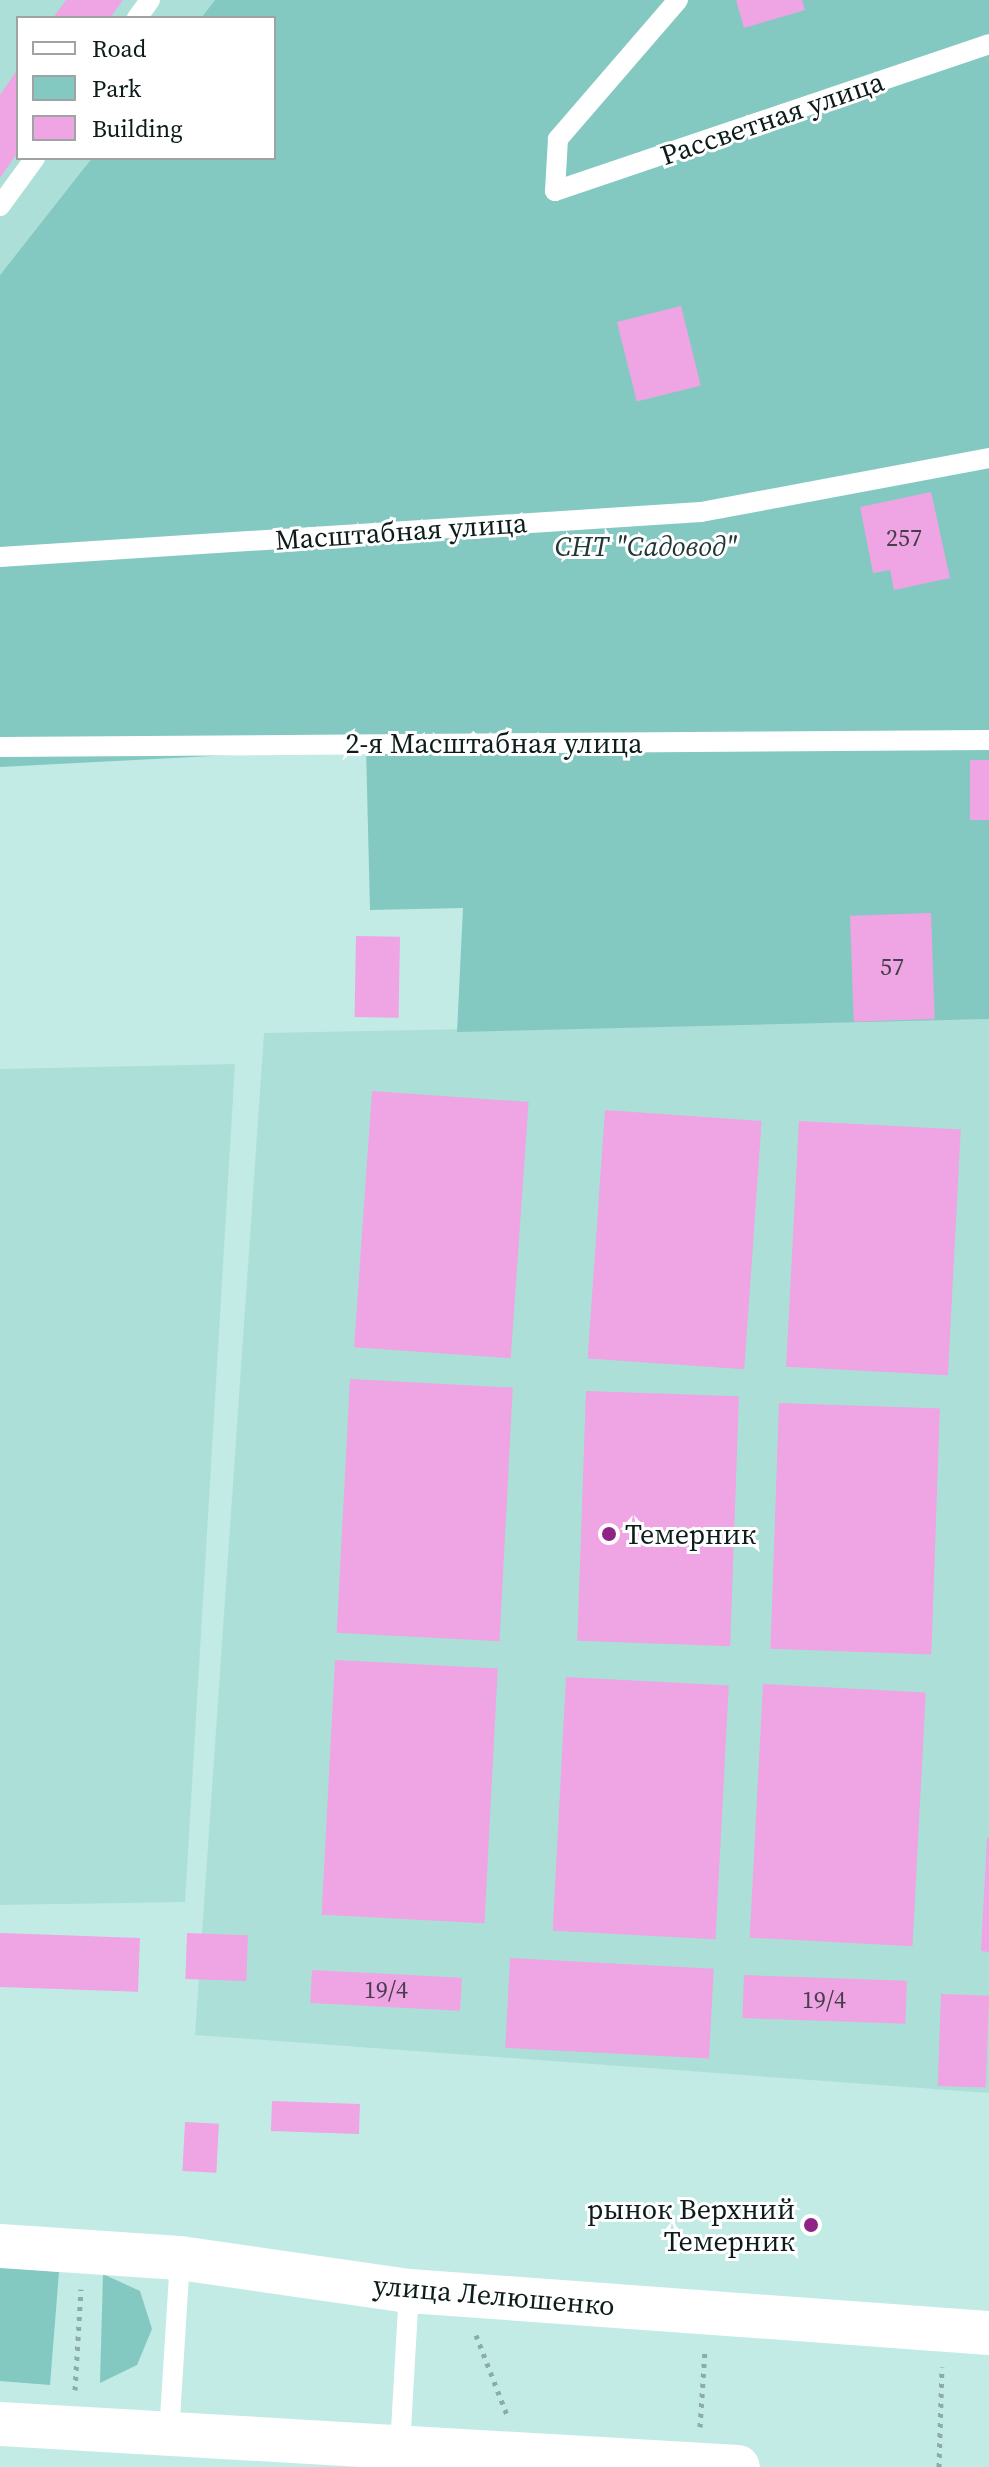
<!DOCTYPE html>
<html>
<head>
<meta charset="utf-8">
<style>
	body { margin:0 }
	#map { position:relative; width:989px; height:2467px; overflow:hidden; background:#c2ebe6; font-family:"Source Serif 4",serif }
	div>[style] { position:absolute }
	.built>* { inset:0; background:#addfd9 }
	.green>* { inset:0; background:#83c9c2 }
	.building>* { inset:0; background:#efa4e3; transform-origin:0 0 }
	.path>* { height:5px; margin-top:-2.5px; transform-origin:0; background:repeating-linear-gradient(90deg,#8baca8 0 4px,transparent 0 10px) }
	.lane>* { height:20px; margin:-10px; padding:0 10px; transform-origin:10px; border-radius:10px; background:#fff }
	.secondary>* { height:44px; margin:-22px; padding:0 22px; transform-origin:22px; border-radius:22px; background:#fff }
	.dots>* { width:22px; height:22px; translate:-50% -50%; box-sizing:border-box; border:4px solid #fff; border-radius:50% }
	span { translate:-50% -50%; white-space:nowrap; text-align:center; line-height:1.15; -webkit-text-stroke:6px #fff; paint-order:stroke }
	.number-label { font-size:24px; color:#453e4c }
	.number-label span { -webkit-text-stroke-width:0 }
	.street-label { font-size:28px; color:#0c1c1a }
	.park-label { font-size:28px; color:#213836; font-style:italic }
	.poi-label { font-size:28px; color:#0c1c1a }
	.left { translate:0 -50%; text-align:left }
	.right { translate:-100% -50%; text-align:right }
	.legend { position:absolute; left:16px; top:16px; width:260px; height:144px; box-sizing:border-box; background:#fff; border:2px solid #9ea4a3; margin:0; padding:10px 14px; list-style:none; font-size:24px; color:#0c1c1a }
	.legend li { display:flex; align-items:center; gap:16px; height:40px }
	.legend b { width:40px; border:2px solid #9ea4a3 }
</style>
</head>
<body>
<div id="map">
	<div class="built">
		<i style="clip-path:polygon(0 0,215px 0,201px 18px,18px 18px,18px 158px,92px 158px,0 275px)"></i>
		<i style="clip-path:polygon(989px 1019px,989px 2093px,195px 2035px,264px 1033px)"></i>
		<i style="clip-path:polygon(235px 1064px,185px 1902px,0 1905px,0 1069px)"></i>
	</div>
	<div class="green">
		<i style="clip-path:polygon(215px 0,989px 0,989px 1019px,457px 1032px,463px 908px,370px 910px,366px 748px,0 767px,0 275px,92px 158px,274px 158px,274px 18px,201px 18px)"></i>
		<i style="clip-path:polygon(0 2267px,59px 2272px,50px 2385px,0 2381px)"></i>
		<i style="clip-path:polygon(103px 2274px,140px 2291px,152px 2329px,137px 2365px,100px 2383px)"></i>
	</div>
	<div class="building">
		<i style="clip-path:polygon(66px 0,123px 0,110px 18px,53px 18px)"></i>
		<i style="clip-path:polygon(736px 0,802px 0,805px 10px,744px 28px)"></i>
		<i style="clip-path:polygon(18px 69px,18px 152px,0 178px,0 95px)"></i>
		<i style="left:681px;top:306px;width:82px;height:66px;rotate:76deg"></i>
		<i style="clip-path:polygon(931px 492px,950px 578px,894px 590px,890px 570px,873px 573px,860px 507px)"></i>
		<i style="left:970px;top:760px;width:19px;height:60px"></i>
		<i style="left:931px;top:913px;width:106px;height:81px;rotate:88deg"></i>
		<i style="left:356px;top:936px;width:44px;height:81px;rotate:1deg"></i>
		<i style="left:372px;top:1091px;width:157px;height:257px;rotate:4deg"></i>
		<i style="left:605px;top:1110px;width:157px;height:249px;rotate:4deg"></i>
		<i style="left:799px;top:1121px;width:162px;height:246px;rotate:3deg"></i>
		<i style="left:350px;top:1379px;width:163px;height:254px;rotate:3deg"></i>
		<i style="left:586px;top:1391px;width:153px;height:250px;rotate:2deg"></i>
		<i style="left:779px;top:1403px;width:161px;height:246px;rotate:2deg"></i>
		<i style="left:335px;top:1660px;width:163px;height:255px;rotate:3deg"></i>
		<i style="left:566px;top:1677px;width:163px;height:254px;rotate:3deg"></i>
		<i style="left:763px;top:1684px;width:163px;height:254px;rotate:3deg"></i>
		<i style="clip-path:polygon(987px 1838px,989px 1838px,989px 1952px,981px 1951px)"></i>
		<i style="left:0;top:1933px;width:140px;height:54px;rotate:2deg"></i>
		<i style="left:187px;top:1933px;width:61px;height:46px;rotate:2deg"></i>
		<i style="left:510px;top:1958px;width:204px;height:90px;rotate:3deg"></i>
		<i style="left:312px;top:1970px;width:150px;height:33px;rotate:3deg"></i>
		<i style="left:744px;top:1975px;width:163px;height:43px;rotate:2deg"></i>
		<i style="left:941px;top:1994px;width:48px;height:92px;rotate:2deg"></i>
		<i style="left:272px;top:2101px;width:88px;height:30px;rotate:2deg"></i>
		<i style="left:185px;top:2122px;width:34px;height:49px;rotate:3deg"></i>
	</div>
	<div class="path">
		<i style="left:476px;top:2335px;width:86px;rotate:68.8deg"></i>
		<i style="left:75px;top:2390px;width:101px;rotate:-86.6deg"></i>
		<i style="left:700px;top:2427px;width:78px;rotate:-86.3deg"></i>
		<i style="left:939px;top:2467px;width:100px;rotate:-88.3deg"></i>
	</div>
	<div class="lane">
		<i style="left:678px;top:0;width:184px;rotate:130.8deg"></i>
		<i style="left:558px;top:139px;width:52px;rotate:93.3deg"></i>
		<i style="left:555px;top:191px;width:458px;rotate:-18.7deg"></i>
		<i style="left:137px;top:18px;width:22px;rotate:-54deg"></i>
		<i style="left:0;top:206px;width:59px;rotate:-53.9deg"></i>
		<i style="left:0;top:557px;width:702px;rotate:-3.67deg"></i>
		<i style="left:701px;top:512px;width:293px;rotate:-10.6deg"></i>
		<i style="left:0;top:747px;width:989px;rotate:-0.41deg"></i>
		<i style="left:169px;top:2434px;width:176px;rotate:-86.4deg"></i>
		<i style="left:400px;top:2447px;width:156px;rotate:-86.7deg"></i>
	</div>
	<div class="secondary">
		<i style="left:0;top:2246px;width:180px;rotate:3.8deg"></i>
		<i style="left:180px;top:2258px;width:231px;rotate:8.2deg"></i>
		<i style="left:409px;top:2291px;width:582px;rotate:4.14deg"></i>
		<i style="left:0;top:2424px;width:739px;rotate:3.33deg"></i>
	</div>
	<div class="dots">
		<i style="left:609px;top:1534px;background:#902486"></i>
		<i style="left:811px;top:2225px;background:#902486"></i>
	</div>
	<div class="number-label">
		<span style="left:904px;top:538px">257</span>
		<span style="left:892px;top:967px">57</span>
		<span style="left:386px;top:1990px">19/4</span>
		<span style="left:824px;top:2000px">19/4</span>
	</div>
	<div class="street-label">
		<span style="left:772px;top:118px;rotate:-19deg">Рассветная улица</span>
		<span style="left:401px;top:531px;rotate:-4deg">Масштабная улица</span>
		<span style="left:494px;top:743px">2-я Масштабная улица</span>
		<span style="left:494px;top:2295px;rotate:5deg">улица Лелюшенко</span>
	</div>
	<div class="park-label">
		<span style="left:646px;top:546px">СНТ "Садовод"</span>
	</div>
	<div class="poi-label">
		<span class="left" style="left:625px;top:1534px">Темерник</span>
		<span class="right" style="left:795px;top:2225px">рынок Верхний<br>Темерник</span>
	</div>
	<ul class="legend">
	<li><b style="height:10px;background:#fff"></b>Road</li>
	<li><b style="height:22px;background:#83c9c2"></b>Park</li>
	<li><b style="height:22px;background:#efa4e3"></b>Building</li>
	</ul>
</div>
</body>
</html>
